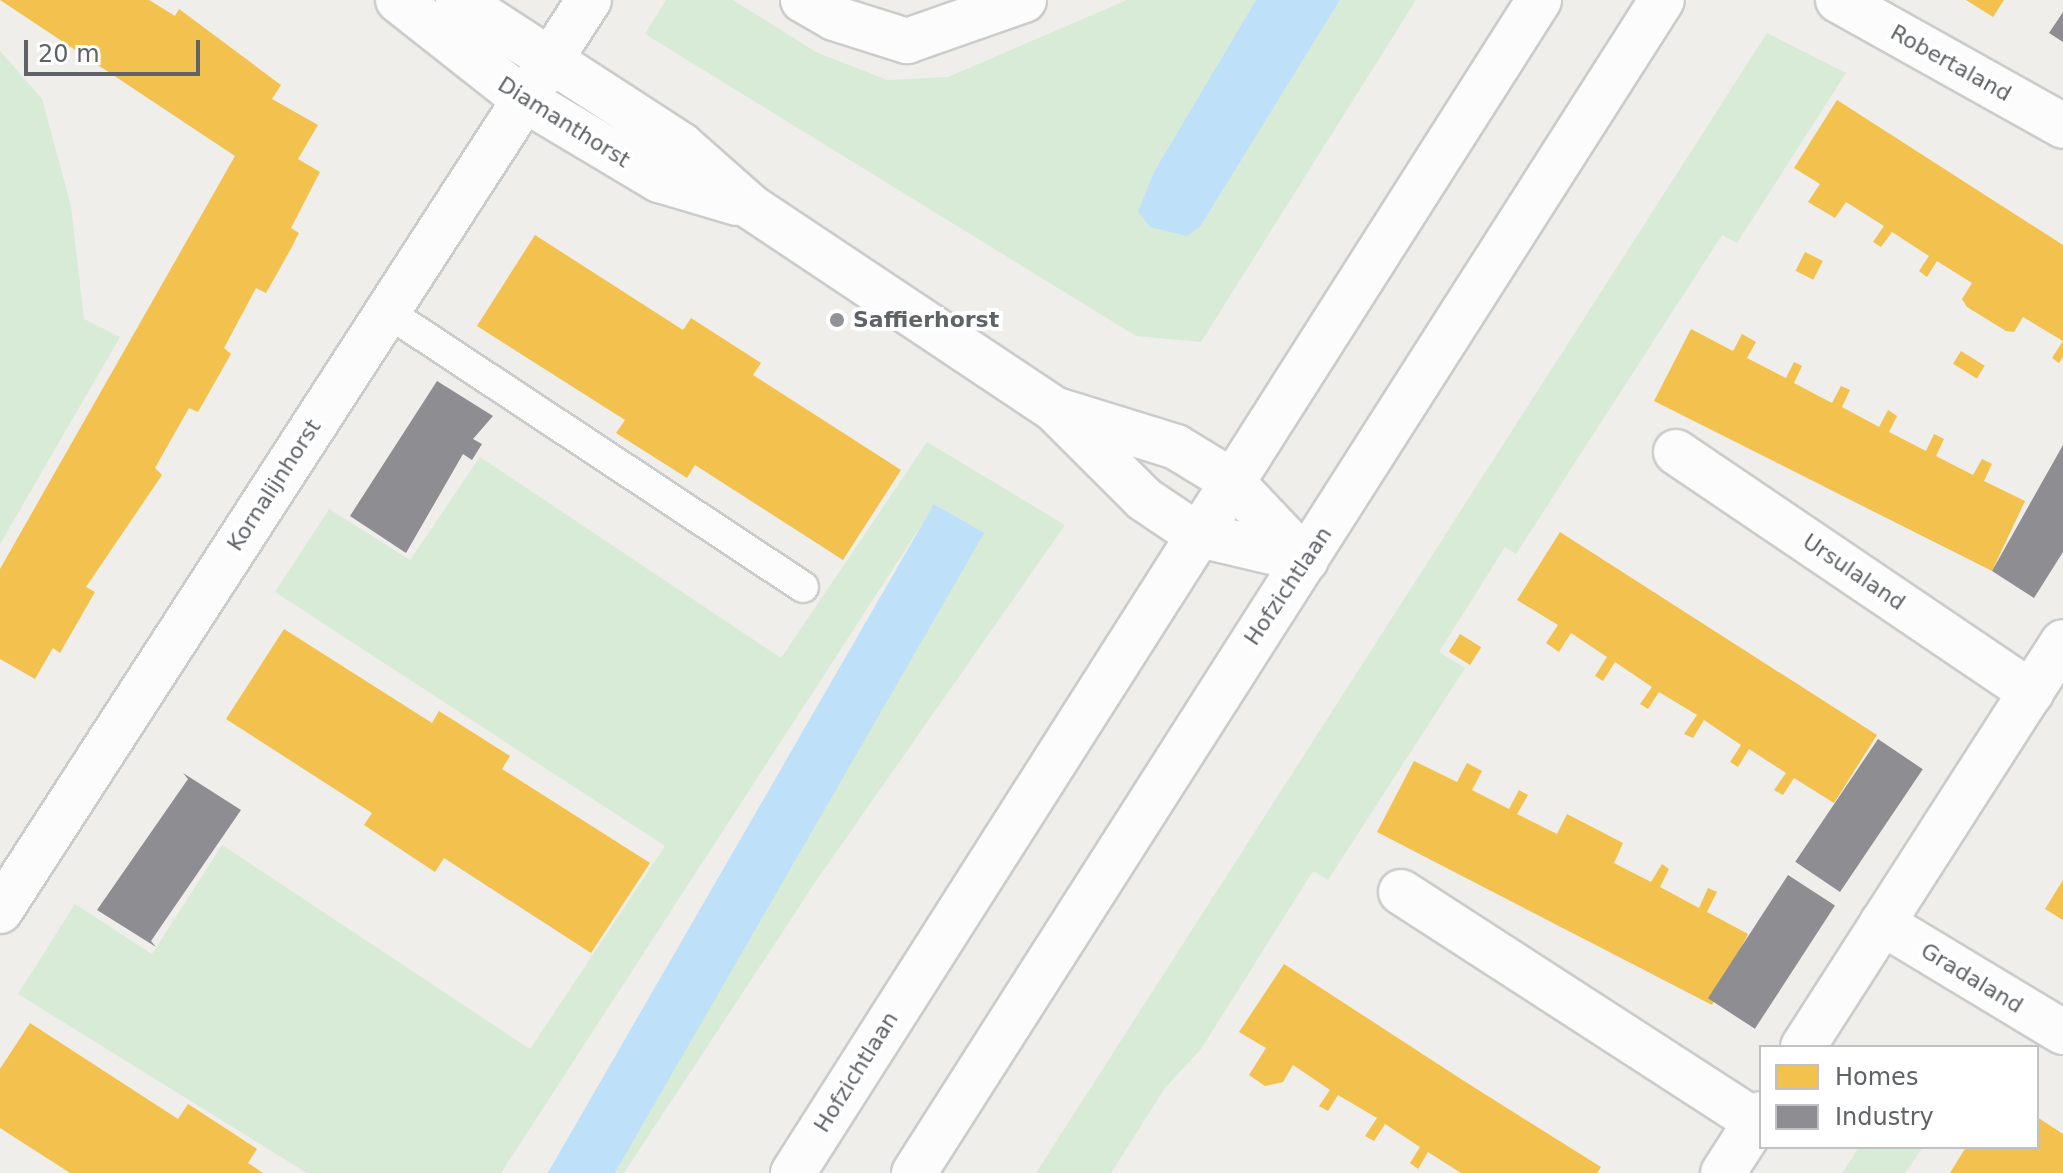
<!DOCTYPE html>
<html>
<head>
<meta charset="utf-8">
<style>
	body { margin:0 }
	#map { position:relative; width:2063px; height:1173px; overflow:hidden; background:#efeeea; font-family:"DejaVu Sans",sans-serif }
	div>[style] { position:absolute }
	.green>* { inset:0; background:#d8ebd6 }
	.water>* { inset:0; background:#bfe0f9; transform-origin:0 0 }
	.homes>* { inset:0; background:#f2c14e; transform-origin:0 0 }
	.industry>* { inset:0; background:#8d8d92; transform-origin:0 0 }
	.roads { filter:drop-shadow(2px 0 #cbcccc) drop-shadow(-2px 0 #cbcccc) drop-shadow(0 2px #cbcccc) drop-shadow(0 -2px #cbcccc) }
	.lane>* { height:30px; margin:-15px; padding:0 15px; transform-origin:15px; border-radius:15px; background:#fdfcfc }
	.street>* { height:44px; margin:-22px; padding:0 22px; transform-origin:22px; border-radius:22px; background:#fdfcfc }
	.secondary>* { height:44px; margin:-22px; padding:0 22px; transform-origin:22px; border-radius:22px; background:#fdfcfc }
	.dots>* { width:22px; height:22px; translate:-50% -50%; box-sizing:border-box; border:4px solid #fff; border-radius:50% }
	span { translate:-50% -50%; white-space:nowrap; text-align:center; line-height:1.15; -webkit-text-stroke:8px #fff; paint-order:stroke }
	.street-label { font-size:22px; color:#5f6368 }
	.poi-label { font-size:22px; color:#5f6368; font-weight:700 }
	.left { translate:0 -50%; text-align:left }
	.legend { position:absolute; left:1759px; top:1045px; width:280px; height:104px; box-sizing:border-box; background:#fff; border:2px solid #bfc1c3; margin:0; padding:10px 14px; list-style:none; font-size:24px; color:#5f6368 }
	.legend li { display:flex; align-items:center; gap:16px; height:40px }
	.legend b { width:40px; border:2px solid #bfc1c3 }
	.scale { position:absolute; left:24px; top:40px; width:176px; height:36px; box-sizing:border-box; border:4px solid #5f6368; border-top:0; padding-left:10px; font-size:24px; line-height:28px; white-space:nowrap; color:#5f6368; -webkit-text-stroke:6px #fff; paint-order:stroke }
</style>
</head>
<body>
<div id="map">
	<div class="green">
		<i style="clip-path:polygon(666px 0,733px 0,816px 52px,887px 80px,948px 77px,1127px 0,1256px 0,1155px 170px,1200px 227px,1340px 0,1416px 0,1201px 342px,1136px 336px,645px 34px)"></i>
		<i style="clip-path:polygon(1767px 33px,1846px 73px,1737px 243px,1722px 235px,1516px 554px,1505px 547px,1439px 652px,1465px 668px,1328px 880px,1313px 871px,1201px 1049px,1165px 1088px,1111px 1173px,1036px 1173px)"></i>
		<i style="clip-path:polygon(0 51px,42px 99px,71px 206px,84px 319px,120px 337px,0 544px)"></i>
		<i style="clip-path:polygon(927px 442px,1065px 525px,818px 878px,624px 1173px,565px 1173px,983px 534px,935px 504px,501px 1173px,307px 1173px,18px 994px,75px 904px,152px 954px,222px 845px,530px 1049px,665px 846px,275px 592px,329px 509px,410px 560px,480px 457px,781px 658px)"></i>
		<i style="clip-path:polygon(1859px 1147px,1923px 1147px,1905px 1173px,1842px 1173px)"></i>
	</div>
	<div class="water">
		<i style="clip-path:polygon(1256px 0,1340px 0,1200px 227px,1187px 236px,1150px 227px,1138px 211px,1155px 170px)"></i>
		<i style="left:934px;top:504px;width:58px;height:797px;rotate:30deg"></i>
	</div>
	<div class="homes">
		<i style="clip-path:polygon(0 0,149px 0,175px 16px,179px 9px,281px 85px,272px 99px,318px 125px,298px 159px,320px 172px,291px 228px,299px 233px,288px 254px,266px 293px,256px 288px,224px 348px,231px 354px,198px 412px,189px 408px,155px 468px,162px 475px,86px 587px,95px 592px,60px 653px,53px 648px,35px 679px,0 659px,0 569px,235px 156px)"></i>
		<i style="clip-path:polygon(1966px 0,2004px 0,1993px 17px)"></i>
		<i style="clip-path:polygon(1837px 100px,2063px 245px,2063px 357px,2059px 363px,2052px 358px,2063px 341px,2023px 317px,2014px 332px,2006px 331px,1967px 307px,1962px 299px,1972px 283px,1937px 261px,1927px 277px,1919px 271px,1929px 256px,1892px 232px,1881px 247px,1873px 242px,1884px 226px,1846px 202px,1835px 218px,1808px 202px,1820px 184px,1794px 168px)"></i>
		<i style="clip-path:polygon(535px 235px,683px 330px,691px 318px,761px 363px,753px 375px,901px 470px,843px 560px,695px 465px,687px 478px,616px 433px,625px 420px,477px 326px)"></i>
		<i style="left:1805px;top:252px;width:20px;height:21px;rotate:27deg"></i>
		<i style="clip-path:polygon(1691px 329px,1733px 351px,1742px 334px,1756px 342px,1747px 358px,1786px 378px,1794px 362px,1802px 366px,1794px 383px,1832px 403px,1841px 386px,1850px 390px,1842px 407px,1879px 427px,1888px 410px,1897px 416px,1889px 432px,1926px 451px,1934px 434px,1944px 439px,1936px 456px,1973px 475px,1982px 459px,1992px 464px,1984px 481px,2025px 501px,1992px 571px,1654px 401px)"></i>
		<i style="left:1961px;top:351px;width:28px;height:15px;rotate:32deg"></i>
		<i style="clip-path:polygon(1560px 532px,1877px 735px,1834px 803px,1794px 778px,1783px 795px,1774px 790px,1786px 773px,1749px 749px,1738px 767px,1730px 762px,1741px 745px,1704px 720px,1693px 738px,1684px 734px,1697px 715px,1659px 692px,1648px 709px,1640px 704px,1652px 687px,1615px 662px,1603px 681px,1595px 676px,1607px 657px,1571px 633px,1559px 652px,1546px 643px,1558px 625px,1517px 600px)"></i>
		<i style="clip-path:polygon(284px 629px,432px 723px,439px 711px,510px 756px,502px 769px,650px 863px,591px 953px,444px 858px,435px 872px,364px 825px,372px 813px,226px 719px)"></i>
		<i style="left:1460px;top:634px;width:25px;height:21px;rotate:32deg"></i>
		<i style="clip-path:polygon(1414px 761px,1457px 782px,1467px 763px,1482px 771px,1472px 790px,1509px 809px,1519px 790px,1528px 795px,1517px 814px,1557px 834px,1567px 814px,1623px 843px,1614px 863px,1651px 882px,1662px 864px,1669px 869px,1660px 887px,1699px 908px,1708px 888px,1717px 892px,1707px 912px,1748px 934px,1712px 1005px,1377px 832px)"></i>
		<i style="clip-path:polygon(2063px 880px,2063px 920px,2045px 909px)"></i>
		<i style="clip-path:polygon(1284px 964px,1464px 1081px,1601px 1167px,1597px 1173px,1461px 1173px,1428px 1152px,1418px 1169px,1410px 1163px,1420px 1147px,1385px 1124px,1374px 1141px,1365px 1136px,1377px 1118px,1338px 1095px,1328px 1111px,1319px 1106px,1330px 1090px,1293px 1065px,1283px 1082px,1265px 1086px,1249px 1075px,1266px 1048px,1239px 1032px)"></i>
		<i style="clip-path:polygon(30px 1023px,178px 1119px,188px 1104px,222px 1126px,257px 1149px,248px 1163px,263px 1173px,70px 1173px,0 1128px,0 1069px)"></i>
		<i style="clip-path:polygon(2037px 1117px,2063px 1134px,2063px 1173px,1950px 1173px,1966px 1147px,2037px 1147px)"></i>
	</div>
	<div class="industry">
		<i style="clip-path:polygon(2063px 12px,2063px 42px,2049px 33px)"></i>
		<i style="clip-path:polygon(437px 381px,493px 416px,473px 439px,482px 444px,472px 460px,463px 454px,406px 553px,350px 516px)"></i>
		<i style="clip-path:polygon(2063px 445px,2063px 552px,2034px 598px,1992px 571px)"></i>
		<i style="left:1878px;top:739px;width:54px;height:148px;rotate:34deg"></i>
		<i style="clip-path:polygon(183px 773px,241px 810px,151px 941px,156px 947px,97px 910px,188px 779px)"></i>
		<i style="left:1788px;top:875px;width:56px;height:147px;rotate:33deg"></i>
	</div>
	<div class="roads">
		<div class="lane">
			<i style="left:386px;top:311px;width:500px;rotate:33.5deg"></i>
		</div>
		<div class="street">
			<i style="left:398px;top:0;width:158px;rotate:38.3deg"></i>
			<i style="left:522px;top:98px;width:160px;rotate:30.9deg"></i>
			<i style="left:659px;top:180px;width:81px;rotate:16.4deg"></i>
			<i style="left:458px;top:0;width:266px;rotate:33deg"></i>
			<i style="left:681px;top:145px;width:94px;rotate:41.5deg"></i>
			<i style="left:751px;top:207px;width:364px;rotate:33.7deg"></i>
			<i style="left:1054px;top:409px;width:127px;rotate:45deg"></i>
			<i style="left:1144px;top:499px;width:63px;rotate:33.9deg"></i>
			<i style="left:1196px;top:534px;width:113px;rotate:13.3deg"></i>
			<i style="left:803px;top:0;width:36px;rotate:30deg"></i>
			<i style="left:834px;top:18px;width:77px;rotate:17.5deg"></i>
			<i style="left:907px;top:41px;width:124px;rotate:-19.3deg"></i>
			<i style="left:1838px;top:0;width:258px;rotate:29.2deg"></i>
			<i style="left:1060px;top:411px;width:121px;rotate:17.2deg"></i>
			<i style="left:1176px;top:447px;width:63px;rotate:31.4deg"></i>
			<i style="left:1230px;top:480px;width:110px;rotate:46.5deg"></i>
			<i style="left:1676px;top:452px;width:429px;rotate:34.1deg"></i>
			<i style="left:1401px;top:892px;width:423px;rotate:32.9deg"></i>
			<i style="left:0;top:911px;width:1085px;rotate:-57.12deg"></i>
			<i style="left:1882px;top:923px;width:211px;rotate:31.1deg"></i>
			<i style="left:1803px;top:1047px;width:481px;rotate:-57.3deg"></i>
			<i style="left:1723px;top:1173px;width:70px;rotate:-57.2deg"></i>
		</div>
		<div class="secondary">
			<i style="left:793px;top:1173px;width:1390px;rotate:-57.54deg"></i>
			<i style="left:914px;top:1173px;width:1391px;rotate:-57.48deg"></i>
		</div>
	</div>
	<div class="dots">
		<i style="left:837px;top:320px;background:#919496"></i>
	</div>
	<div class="street-label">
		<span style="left:1951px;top:63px;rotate:29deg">Robertaland</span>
		<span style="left:564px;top:122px;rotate:32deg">Diamanthorst</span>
		<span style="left:274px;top:485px;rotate:-57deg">Kornalijnhorst</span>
		<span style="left:1854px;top:572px;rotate:34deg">Ursulaland</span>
		<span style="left:1288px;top:586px;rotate:-56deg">Hofzichtlaan</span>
		<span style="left:1972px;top:978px;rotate:31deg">Gradaland</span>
		<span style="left:856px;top:1072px;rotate:-58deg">Hofzichtlaan</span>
	</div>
	<div class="poi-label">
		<span class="left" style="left:853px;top:320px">Saffierhorst</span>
	</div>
	<ul class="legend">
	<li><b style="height:22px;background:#f2c14e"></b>Homes</li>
	<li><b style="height:22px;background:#8d8d92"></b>Industry</li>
	</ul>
	<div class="scale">20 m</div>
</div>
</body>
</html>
